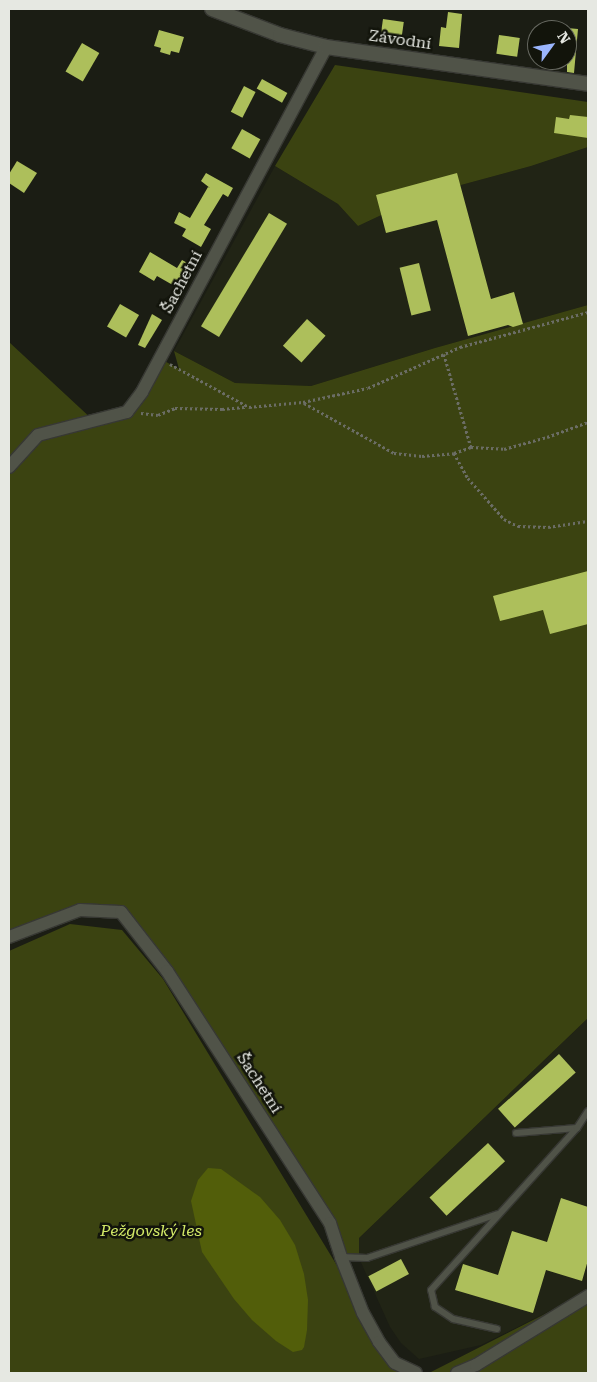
<!DOCTYPE html>
<html>
<head>
<meta charset="utf-8">
<style>
	body { margin:0 }
	#map { position:relative; width:597px; height:1382px; overflow:hidden; background:#1b1d14; font-family:"Roboto Serif",serif }
	div>[style] { position:absolute }
	.built>* { inset:0; background:#212415 }
	.green>* { inset:0; background:#3b4311 }
	.water>* { inset:0; background:#525e0a }
	.building>* { inset:0; background:#adbf5b; transform-origin:0 0 }
	.path>* { height:2.5px; margin-top:-1.25px; transform-origin:0; background:repeating-linear-gradient(90deg,#6b6d65 0 2.5px,transparent 0 5px) }
	.roads { filter:drop-shadow(1px 0 #373833) drop-shadow(-1px 0 #373833) drop-shadow(0 1px #373833) drop-shadow(0 -1px #373833) }
	.service>* { height:6px; margin:-3px; padding:0 3px; transform-origin:3px; border-radius:3px; background:#505348 }
	.minor>* { height:12px; margin:-6px; padding:0 6px; transform-origin:6px; border-radius:6px; background:#505348 }
	.tertiary>* { height:14px; margin:-7px; padding:0 7px; transform-origin:7px; border-radius:7px; background:#505348 }
	span { translate:-50% -50%; white-space:nowrap; text-align:center; line-height:1.15; -webkit-text-stroke:5px #12140b; paint-order:stroke }
	.street-label { font-size:16px; color:#e6e8e2 }
	.park-label { font-size:16px; color:#d2e967; font-style:italic }
	.frame { position:absolute; inset:0; border:10px solid #e6e8e2; pointer-events:none }
	.north { position:absolute; left:527px; top:20px; width:50px; height:50px; box-sizing:border-box; background:#12140b; border:1px solid #676961; border-radius:50%; rotate:58deg; font-size:14px; font-weight:700; line-height:20px; text-align:center; color:#e6e8e2 }
	.north::after { content:''; display:block; margin:auto; width:18px; height:22px; background:#9ab5fd; clip-path:polygon(50% 0,100% 100%,50% 72%,0 100%) }
</style>
</head>
<body>
<div id="map">
	<div class="built">
		<i style="clip-path:polygon(588px 147px,588px 305px,435px 348px,311px 386px,235px 383px,174px 351px,275px 166px,338px 204px,358px 226px,424px 195px,531px 166px)"></i>
		<i style="clip-path:polygon(588px 1018px,588px 1292px,481px 1345px,419px 1359px,401px 1343px,390px 1327px,359px 1258px,359px 1238px)"></i>
	</div>
	<div class="green">
		<i style="clip-path:polygon(335px 65px,588px 102px,588px 147px,531px 166px,424px 195px,358px 226px,338px 204px,275px 166px)"></i>
		<i style="clip-path:polygon(588px 305px,588px 1018px,359px 1238px,359px 1258px,341px 1257px,330px 1223px,121px 912px,80px 910px,9px 937px,9px 342px,94px 421px,127px 412px,159px 358px,179px 369px,174px 351px,235px 383px,311px 386px,435px 348px)"></i>
		<i style="clip-path:polygon(70px 924px,122px 930px,163px 979px,401px 1371px,429px 1373px,588px 1292px,588px 1373px,9px 1373px,9px 951px)"></i>
	</div>
	<div class="water">
		<i style="clip-path:polygon(208px 1168px,221px 1169px,260px 1197px,280px 1220px,295px 1245px,304px 1274px,308px 1300px,307px 1330px,304px 1347px,302px 1350px,293px 1352px,276px 1341px,252px 1320px,234px 1299px,202px 1252px,191px 1201px,198px 1180px)"></i>
	</div>
	<div class="building">
		<i style="clip-path:polygon(448px 12px,462px 14px,459px 48px,439px 46px,441px 27px,446px 28px)"></i>
		<i style="left:383px;top:19px;width:21px;height:19px;rotate:8deg"></i>
		<i style="clip-path:polygon(567px 28px,578px 29px,574px 73px,567px 72px)"></i>
		<i style="clip-path:polygon(159px 30px,184px 37px,179px 53px,171px 51px,170px 55px,160px 52px,161px 48px,154px 46px)"></i>
		<i style="left:499px;top:35px;width:21px;height:19px;rotate:8deg"></i>
		<i style="left:82px;top:43px;width:20px;height:33px;rotate:30deg"></i>
		<i style="left:262px;top:79px;width:29px;height:11px;rotate:29deg"></i>
		<i style="left:244px;top:86px;width:13px;height:29px;rotate:27deg"></i>
		<i style="clip-path:polygon(570px 115px,588px 117px,588px 138px,554px 133px,556px 117px,569px 119px)"></i>
		<i style="left:242px;top:129px;width:21px;height:22px;rotate:29deg"></i>
		<i style="clip-path:polygon(17px 161px,37px 173px,24px 193px,9px 183px,9px 174px)"></i>
		<i style="clip-path:polygon(206px 173px,233px 188px,228px 197px,223px 194px,204px 225px,211px 229px,201px 247px,182px 236px,186px 229px,174px 223px,179px 212px,190px 218px,208px 187px,210px 188px,201px 181px)"></i>
		<i style="clip-path:polygon(457px 173px,491px 299px,514px 292px,523px 324px,513px 327px,508px 325px,468px 336px,437px 220px,386px 233px,376px 195px)"></i>
		<i style="left:269px;top:213px;width:21px;height:132px;rotate:31deg"></i>
		<i style="clip-path:polygon(150px 252px,177px 268px,182px 260px,191px 265px,178px 288px,157px 276px,154px 281px,139px 272px)"></i>
		<i style="left:419px;top:263px;width:49px;height:20px;rotate:76deg"></i>
		<i style="left:120px;top:304px;width:22px;height:26px;rotate:30deg"></i>
		<i style="clip-path:polygon(152px 314px,162px 320px,145px 348px,138px 345px)"></i>
		<i style="left:307px;top:319px;width:25px;height:36px;rotate:42deg"></i>
		<i style="clip-path:polygon(588px 571px,588px 624px,550px 634px,543px 610px,500px 621px,493px 596px)"></i>
		<i style="left:559px;top:1054px;width:25px;height:82px;rotate:48deg"></i>
		<i style="left:488px;top:1143px;width:25px;height:80px;rotate:47deg"></i>
		<i style="clip-path:polygon(561px 1198px,588px 1207px,588px 1260px,582px 1281px,546px 1270px,533px 1313px,455px 1290px,463px 1264px,498px 1275px,512px 1231px,547px 1242px)"></i>
		<i style="left:401px;top:1259px;width:17px;height:37px;rotate:62deg"></i>
	</div>
	<div class="path">
		<i style="left:444px;top:354px;width:97px;rotate:73.8deg"></i>
		<i style="left:170px;top:364px;width:90px;rotate:28.6deg"></i>
		<i style="left:249px;top:407px;width:54px;rotate:-5.3deg"></i>
		<i style="left:303px;top:402px;width:66px;rotate:-12.2deg"></i>
		<i style="left:368px;top:388px;width:101px;rotate:-24deg"></i>
		<i style="left:460px;top:347px;width:133px;rotate:-15.3deg"></i>
		<i style="left:304px;top:403px;width:103px;rotate:29.1deg"></i>
		<i style="left:394px;top:453px;width:28px;rotate:6deg"></i>
		<i style="left:422px;top:456px;width:32px;rotate:-5deg"></i>
		<i style="left:454px;top:453px;width:18px;rotate:-19deg"></i>
		<i style="left:471px;top:447px;width:33px;rotate:3deg"></i>
		<i style="left:504px;top:449px;width:45px;rotate:-15.6deg"></i>
		<i style="left:547px;top:437px;width:44px;rotate:-20.1deg"></i>
		<i style="left:141px;top:413px;width:17px;rotate:7deg"></i>
		<i style="left:158px;top:415px;width:18px;rotate:-22deg"></i>
		<i style="left:175px;top:408px;width:47px;rotate:1.2deg"></i>
		<i style="left:222px;top:409px;width:25px;rotate:-5deg"></i>
		<i style="left:454px;top:453px;width:29px;rotate:61deg"></i>
		<i style="left:468px;top:478px;width:55px;rotate:48.7deg"></i>
		<i style="left:504px;top:519px;width:16px;rotate:27deg"></i>
		<i style="left:518px;top:526px;width:30px;rotate:2deg"></i>
		<i style="left:548px;top:527px;width:40px;rotate:-8.5deg"></i>
	</div>
	<div class="roads">
		<div class="service">
			<i style="left:516px;top:1133px;width:61px;rotate:-4.7deg"></i>
			<i style="left:341px;top:1257px;width:26px;rotate:2deg"></i>
			<i style="left:367px;top:1258px;width:138px;rotate:-18.6deg"></i>
			<i style="left:497px;top:1329px;width:45px;rotate:-167.2deg"></i>
			<i style="left:453px;top:1319px;width:22px;rotate:-146deg"></i>
			<i style="left:435px;top:1307px;width:17px;rotate:-103deg"></i>
			<i style="left:431px;top:1290px;width:218px;rotate:-48deg"></i>
			<i style="left:577px;top:1128px;width:20px;rotate:-57deg"></i>
		</div>
		<div class="minor">
			<i style="left:9px;top:467px;width:43px;rotate:-47.8deg"></i>
			<i style="left:38px;top:435px;width:92px;rotate:-14.5deg"></i>
			<i style="left:127px;top:412px;width:25px;rotate:-53deg"></i>
			<i style="left:142px;top:392px;width:391px;rotate:-61.9deg"></i>
			<i style="left:9px;top:937px;width:76px;rotate:-20.8deg"></i>
			<i style="left:80px;top:910px;width:41px;rotate:2.8deg"></i>
			<i style="left:121px;top:912px;width:75px;rotate:52.1deg"></i>
			<i style="left:167px;top:971px;width:300px;rotate:57.1deg"></i>
			<i style="left:330px;top:1223px;width:36px;rotate:72deg"></i>
			<i style="left:341px;top:1257px;width:60px;rotate:68.6deg"></i>
			<i style="left:363px;top:1313px;width:33px;rotate:61deg"></i>
			<i style="left:379px;top:1342px;width:26px;rotate:53deg"></i>
			<i style="left:395px;top:1363px;width:23px;rotate:25deg"></i>
			<i style="left:457px;top:1373px;width:21px;rotate:-23deg"></i>
			<i style="left:476px;top:1365px;width:132px;rotate:-31.6deg"></i>
		</div>
		<div class="tertiary">
			<i style="left:212px;top:9px;width:73px;rotate:20.9deg"></i>
			<i style="left:280px;top:35px;width:48px;rotate:14.6deg"></i>
			<i style="left:326px;top:47px;width:265px;rotate:8deg"></i>
		</div>
	</div>
	<div class="street-label">
		<span style="left:400px;top:40px;rotate:8deg">Závodní</span>
		<span style="left:182px;top:282px;rotate:-62deg">Šachetní</span>
		<span style="left:259px;top:1083px;rotate:57deg">Šachetní</span>
	</div>
	<div class="park-label">
		<span style="left:151px;top:1231px">Pežgovský les</span>
	</div>
	<div class="frame"></div>
	<div class="north">N</div>
</div>
</body>
</html>
